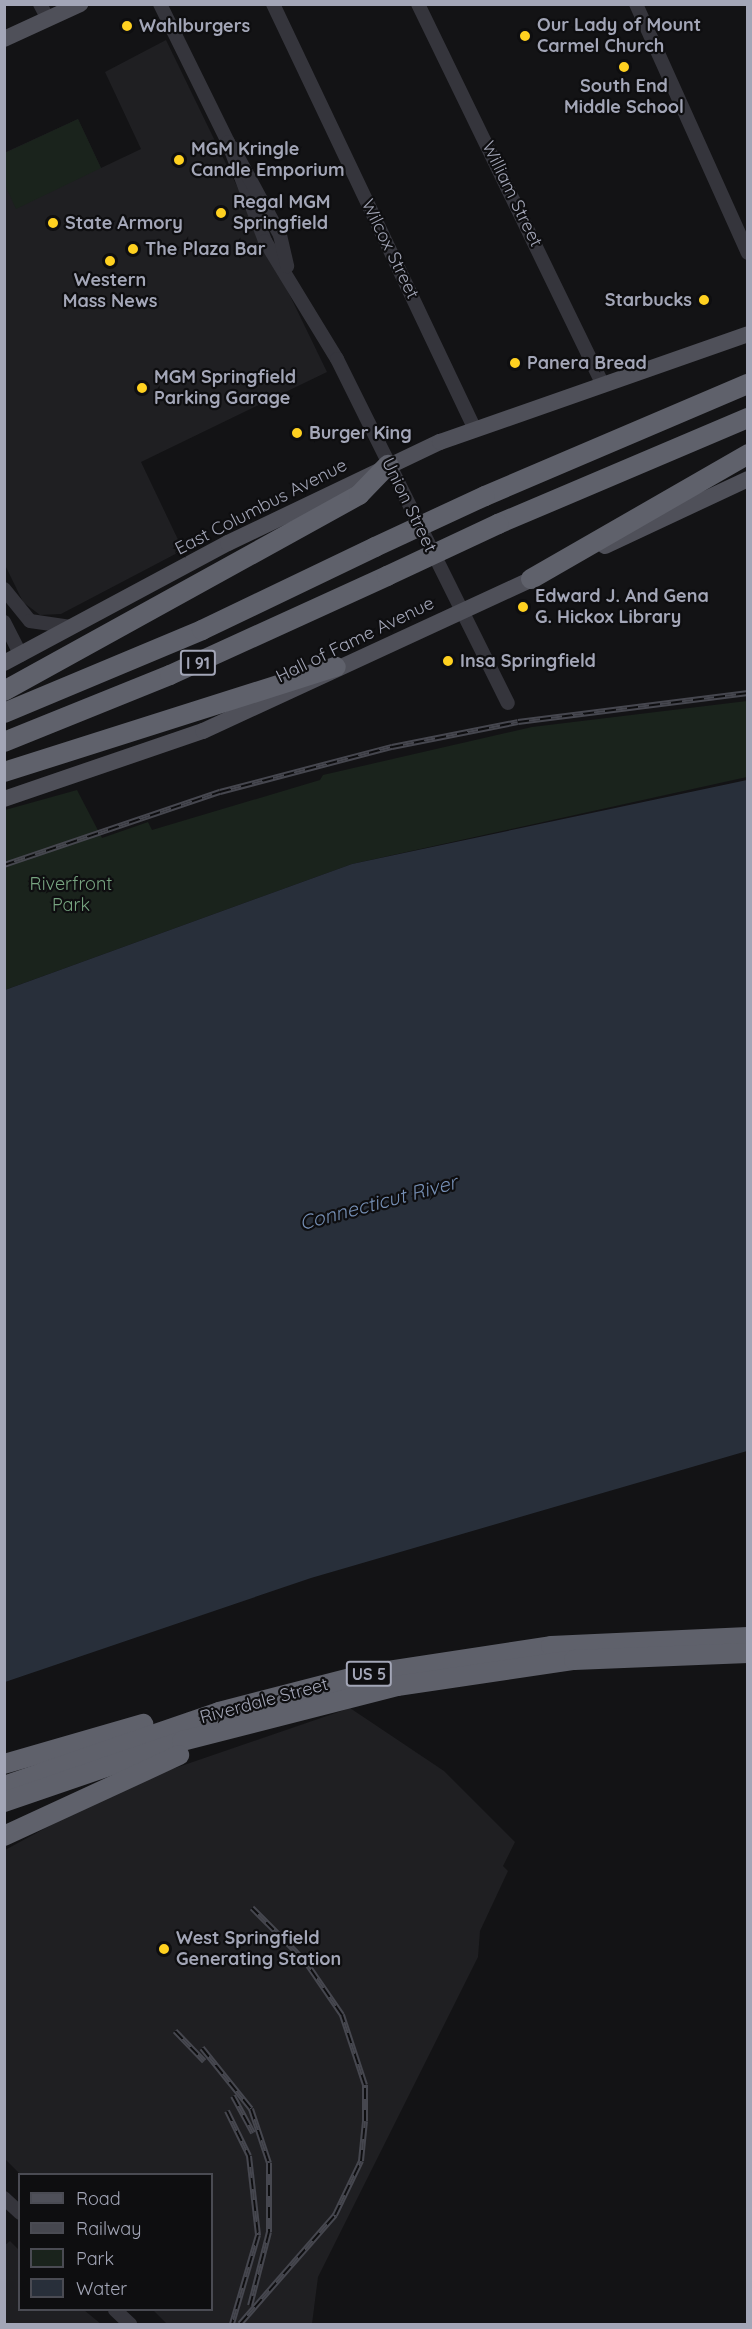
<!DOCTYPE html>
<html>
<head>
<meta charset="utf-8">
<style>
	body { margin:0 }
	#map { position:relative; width:752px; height:2329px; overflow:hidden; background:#131315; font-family:Quicksand,sans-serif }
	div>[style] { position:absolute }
	.built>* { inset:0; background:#1f1f22 }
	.green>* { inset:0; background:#1a231c }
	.water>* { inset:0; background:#282f3a }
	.minor>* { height:14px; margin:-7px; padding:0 7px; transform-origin:7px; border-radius:7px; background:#35353c }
	.major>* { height:16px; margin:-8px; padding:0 8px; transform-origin:8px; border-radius:8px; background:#4f5059 }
	.highway>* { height:20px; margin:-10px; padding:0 10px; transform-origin:10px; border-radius:10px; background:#5f616b }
	.rail>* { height:6px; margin-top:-3px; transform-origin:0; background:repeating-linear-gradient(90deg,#0e0e10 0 11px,#46474f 0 22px); box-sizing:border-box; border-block:2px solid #46474f }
	.highway-bridge>* { height:20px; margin:-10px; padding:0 10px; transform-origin:10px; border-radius:10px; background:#5f616b }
	.dots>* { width:16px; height:16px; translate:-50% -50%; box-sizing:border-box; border:3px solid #0e0e10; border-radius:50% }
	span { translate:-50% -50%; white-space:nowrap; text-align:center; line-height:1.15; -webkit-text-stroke:4.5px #0e0e10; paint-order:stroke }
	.shield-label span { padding:2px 4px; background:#0e0e10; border:2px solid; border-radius:4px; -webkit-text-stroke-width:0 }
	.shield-label { font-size:16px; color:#a3a6b7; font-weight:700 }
	.poi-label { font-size:18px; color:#a3a6b7; font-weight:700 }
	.left { translate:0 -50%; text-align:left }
	.right { translate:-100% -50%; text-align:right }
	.street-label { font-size:18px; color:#a3a6b7 }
	.park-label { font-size:18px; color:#77a480 }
	.water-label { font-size:20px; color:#7690b6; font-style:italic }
	.frame { position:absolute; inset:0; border:6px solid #a3a6b7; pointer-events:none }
	.legend { position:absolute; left:18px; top:2173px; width:195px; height:138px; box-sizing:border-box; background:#0e0e10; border:2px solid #4a4b53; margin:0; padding:8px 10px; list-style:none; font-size:18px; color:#a3a6b7 }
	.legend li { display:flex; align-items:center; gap:12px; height:30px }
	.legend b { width:30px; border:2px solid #4a4b53 }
</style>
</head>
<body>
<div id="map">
	<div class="built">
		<i style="clip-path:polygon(166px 40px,327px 372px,141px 462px,183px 550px,61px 614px,40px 615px,23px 602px,5px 565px,4px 153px,78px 119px,101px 168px,141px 149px,105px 72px)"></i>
		<i style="clip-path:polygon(350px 1708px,444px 1771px,515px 1842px,503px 1866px,508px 1871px,480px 1931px,478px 1957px,318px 2277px,312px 2324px,167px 2324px,153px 2310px,212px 2310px,212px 2174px,20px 2174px,5px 2159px,5px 1850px,123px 1786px)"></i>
		<i style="clip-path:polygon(10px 2241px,19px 2250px,20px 2310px,84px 2310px,101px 2324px,5px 2324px,5px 2245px)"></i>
	</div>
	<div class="green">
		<i style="clip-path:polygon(78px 119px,101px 168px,16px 209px,5px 185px,5px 153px)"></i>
		<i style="clip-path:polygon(747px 701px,747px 777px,352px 864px,5px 990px,5px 810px,77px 790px,102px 838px,148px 822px,152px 830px,320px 780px,323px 775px,532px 727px)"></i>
	</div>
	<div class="water">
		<i style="clip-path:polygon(747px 780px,747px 1451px,311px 1578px,5px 1682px,5px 990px,352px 864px)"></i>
	</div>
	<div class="minor">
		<i style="left:40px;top:4px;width:17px;rotate:62deg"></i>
		<i style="left:160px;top:4px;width:154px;rotate:63.8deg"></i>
		<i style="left:228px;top:142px;width:106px;rotate:69.5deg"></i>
		<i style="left:265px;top:241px;width:138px;rotate:58.6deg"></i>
		<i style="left:337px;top:359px;width:384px;rotate:63.6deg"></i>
		<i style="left:273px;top:4px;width:469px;rotate:64.6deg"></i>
		<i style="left:418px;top:4px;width:424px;rotate:64.1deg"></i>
		<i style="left:636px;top:4px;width:273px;rotate:65.8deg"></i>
		<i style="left:233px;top:148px;width:99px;rotate:61.6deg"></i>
		<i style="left:280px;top:235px;width:32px;rotate:77deg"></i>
		<i style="left:4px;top:589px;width:41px;rotate:50.9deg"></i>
		<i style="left:30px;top:621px;width:41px;rotate:8.3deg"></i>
		<i style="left:4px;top:622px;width:37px;rotate:63deg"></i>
		<i style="left:4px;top:2198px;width:22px;rotate:43deg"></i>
		<i style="left:115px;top:2310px;width:21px;rotate:43deg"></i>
	</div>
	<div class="major">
		<i style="left:4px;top:39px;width:84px;rotate:-24.7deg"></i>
		<i style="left:605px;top:546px;width:158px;rotate:-25.1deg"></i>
		<i style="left:4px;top:663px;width:254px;rotate:-28.2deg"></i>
		<i style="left:228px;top:543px;width:235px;rotate:-25.5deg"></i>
		<i style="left:440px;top:442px;width:326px;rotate:-19.3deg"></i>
		<i style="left:4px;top:799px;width:210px;rotate:-18.9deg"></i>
		<i style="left:203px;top:731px;width:374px;rotate:-24.8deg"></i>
	</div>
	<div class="highway">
		<i style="left:485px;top:496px;width:286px;rotate:-23.1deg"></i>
		<i style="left:498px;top:524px;width:272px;rotate:-23deg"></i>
		<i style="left:531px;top:579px;width:250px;rotate:-29.9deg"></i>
		<i style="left:4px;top:691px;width:406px;rotate:-28.9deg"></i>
		<i style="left:359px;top:495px;width:42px;rotate:-46deg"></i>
		<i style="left:4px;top:713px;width:215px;rotate:-22.7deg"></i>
		<i style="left:202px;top:630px;width:192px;rotate:-25.6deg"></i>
		<i style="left:4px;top:742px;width:179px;rotate:-22deg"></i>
		<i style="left:170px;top:675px;width:239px;rotate:-24.5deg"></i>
		<i style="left:4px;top:772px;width:348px;rotate:-17.6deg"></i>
		<i style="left:4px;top:1764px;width:145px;rotate:-16.1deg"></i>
		<i style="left:4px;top:1786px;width:227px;rotate:-19deg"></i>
		<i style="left:219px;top:1712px;width:148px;rotate:-14.5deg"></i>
		<i style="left:362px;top:1675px;width:191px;rotate:-8.7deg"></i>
		<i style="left:551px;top:1646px;width:197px;rotate:-2.6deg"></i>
		<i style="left:4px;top:1802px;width:188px;rotate:-18.9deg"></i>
		<i style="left:182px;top:1741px;width:222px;rotate:-14.3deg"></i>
		<i style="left:397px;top:1686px;width:179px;rotate:-8.4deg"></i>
		<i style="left:574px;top:1660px;width:174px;rotate:-2.3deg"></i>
		<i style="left:4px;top:1836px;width:193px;rotate:-24.8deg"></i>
	</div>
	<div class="rail">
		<i style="left:4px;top:865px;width:228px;rotate:-18.7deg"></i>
		<i style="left:220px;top:792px;width:178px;rotate:-14.7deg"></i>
		<i style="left:392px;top:747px;width:128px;rotate:-11.2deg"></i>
		<i style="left:518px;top:722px;width:232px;rotate:-7.2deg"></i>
		<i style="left:175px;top:2031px;width:42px;rotate:46deg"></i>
		<i style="left:202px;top:2048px;width:78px;rotate:51.2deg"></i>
		<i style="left:251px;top:2109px;width:57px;rotate:71.6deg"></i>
		<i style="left:269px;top:2163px;width:69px;rotate:90deg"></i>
		<i style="left:269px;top:2232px;width:76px;rotate:104.4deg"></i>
		<i style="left:233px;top:2096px;width:42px;rotate:61.6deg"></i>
		<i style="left:227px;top:2111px;width:50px;rotate:63.9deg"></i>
		<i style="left:249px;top:2156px;width:80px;rotate:83.5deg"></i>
		<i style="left:258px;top:2235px;width:93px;rotate:106.3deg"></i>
		<i style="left:240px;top:2324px;width:145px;rotate:-48.9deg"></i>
		<i style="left:335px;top:2215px;width:60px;rotate:-64.3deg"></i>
		<i style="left:361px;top:2161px;width:40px;rotate:-84.3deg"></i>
		<i style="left:365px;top:2121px;width:36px;rotate:-90deg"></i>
		<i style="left:365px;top:2085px;width:74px;rotate:-108.2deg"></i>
		<i style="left:342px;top:2015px;width:65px;rotate:-124.4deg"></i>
		<i style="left:305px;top:1961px;width:75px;rotate:-135deg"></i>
	</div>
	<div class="highway-bridge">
		<i style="left:375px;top:547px;width:121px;rotate:-24.9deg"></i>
		<i style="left:387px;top:576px;width:123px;rotate:-25.1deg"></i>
	</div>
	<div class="dots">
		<i style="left:127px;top:26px;background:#ffd120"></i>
		<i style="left:525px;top:36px;background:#ffd120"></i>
		<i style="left:624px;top:67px;background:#ffd120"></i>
		<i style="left:179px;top:160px;background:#ffd120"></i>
		<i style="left:221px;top:213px;background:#ffd120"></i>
		<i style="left:53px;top:223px;background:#ffd120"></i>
		<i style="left:133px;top:249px;background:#ffd120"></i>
		<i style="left:110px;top:261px;background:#ffd120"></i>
		<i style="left:704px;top:300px;background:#ffd120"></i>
		<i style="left:515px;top:363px;background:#ffd120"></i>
		<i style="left:142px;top:388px;background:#ffd120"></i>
		<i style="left:297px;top:433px;background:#ffd120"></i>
		<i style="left:523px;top:607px;background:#ffd120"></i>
		<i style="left:448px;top:661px;background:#ffd120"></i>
		<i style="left:164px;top:1949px;background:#ffd120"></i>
	</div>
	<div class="shield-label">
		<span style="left:198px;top:663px">I 91</span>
		<span style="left:369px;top:1674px">US 5</span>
	</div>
	<div class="poi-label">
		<span class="left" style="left:139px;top:26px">Wahlburgers</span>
		<span class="left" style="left:537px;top:36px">Our Lady of Mount<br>Carmel Church</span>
		<span style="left:624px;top:97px">South End<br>Middle School</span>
		<span class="left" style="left:191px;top:160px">MGM Kringle<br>Candle Emporium</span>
		<span class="left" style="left:233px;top:213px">Regal MGM<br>Springfield</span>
		<span class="left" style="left:65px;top:223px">State Armory</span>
		<span class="left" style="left:145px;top:249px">The Plaza Bar</span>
		<span style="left:110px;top:291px">Western<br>Mass News</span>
		<span class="right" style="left:692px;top:300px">Starbucks</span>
		<span class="left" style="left:527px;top:363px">Panera Bread</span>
		<span class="left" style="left:154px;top:388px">MGM Springfield<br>Parking Garage</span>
		<span class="left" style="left:309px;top:433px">Burger King</span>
		<span class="left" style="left:535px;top:607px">Edward J. And Gena<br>G. Hickox Library</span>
		<span class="left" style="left:460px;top:661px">Insa Springfield</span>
		<span class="left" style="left:176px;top:1949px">West Springfield<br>Generating Station</span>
	</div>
	<div class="street-label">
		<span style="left:512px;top:194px;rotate:64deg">William Street</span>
		<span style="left:390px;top:249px;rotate:64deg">Wilcox Street</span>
		<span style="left:409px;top:505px;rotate:64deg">Union Street</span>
		<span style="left:261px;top:507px;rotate:-27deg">East Columbus Avenue</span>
		<span style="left:355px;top:640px;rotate:-26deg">Hall of Fame Avenue</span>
		<span style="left:264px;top:1701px;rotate:-15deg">Riverdale Street</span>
	</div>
	<div class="park-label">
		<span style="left:71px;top:895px">Riverfront<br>Park</span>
	</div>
	<div class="water-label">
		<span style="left:378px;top:1202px;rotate:-15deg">Connecticut River</span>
	</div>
	<div class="frame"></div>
	<ul class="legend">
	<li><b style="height:8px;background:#4f5059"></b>Road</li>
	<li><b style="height:8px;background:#46474f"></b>Railway</li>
	<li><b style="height:16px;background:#1a231c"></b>Park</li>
	<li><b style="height:16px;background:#282f3a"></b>Water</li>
	</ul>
</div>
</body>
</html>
